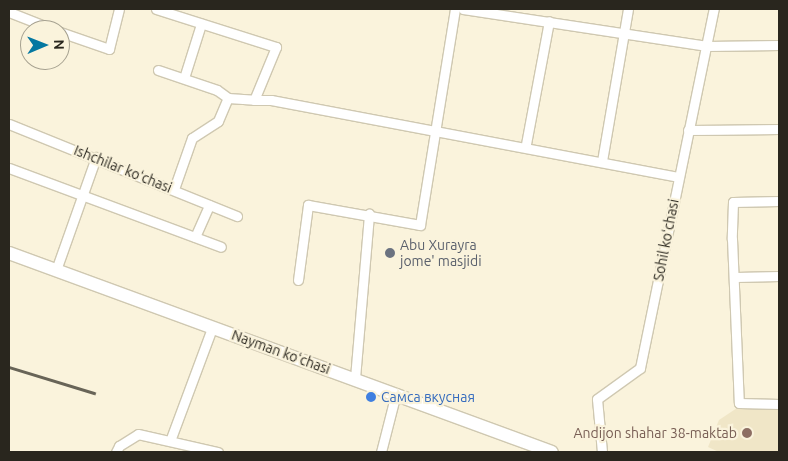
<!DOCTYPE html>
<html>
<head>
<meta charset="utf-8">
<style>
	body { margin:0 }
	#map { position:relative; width:788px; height:461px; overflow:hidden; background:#faf3dc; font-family:Ubuntu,sans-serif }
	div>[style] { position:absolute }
	.built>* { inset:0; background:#f0e6c7 }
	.roads { filter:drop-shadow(1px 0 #cfc8b1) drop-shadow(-1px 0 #cfc8b1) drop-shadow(0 1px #cfc8b1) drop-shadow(0 -1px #cfc8b1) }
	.street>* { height:9px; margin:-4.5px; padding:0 4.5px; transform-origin:4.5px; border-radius:4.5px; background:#fff }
	.secondary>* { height:12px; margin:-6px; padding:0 6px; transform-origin:6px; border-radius:6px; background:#fff }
	.rail>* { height:2.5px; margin:-1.25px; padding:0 1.25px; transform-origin:1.25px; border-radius:1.25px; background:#686457 }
	.dots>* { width:14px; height:14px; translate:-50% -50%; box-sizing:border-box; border:2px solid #faf3dc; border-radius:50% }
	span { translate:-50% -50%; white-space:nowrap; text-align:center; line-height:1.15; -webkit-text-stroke:4.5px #faf3dc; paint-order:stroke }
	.street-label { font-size:14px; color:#29261e }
	.worship-label { font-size:14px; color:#5b616d }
	.left { translate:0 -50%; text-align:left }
	.shop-label { font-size:14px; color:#366cbe }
	.education-label { font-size:14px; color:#785e54 }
	.right { translate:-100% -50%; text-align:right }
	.frame { position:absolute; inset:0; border:10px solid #29261e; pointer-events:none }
	.north { position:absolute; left:20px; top:20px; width:50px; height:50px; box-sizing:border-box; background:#faf3dc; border:1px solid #a6a190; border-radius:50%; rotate:89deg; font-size:14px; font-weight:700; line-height:20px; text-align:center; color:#29261e }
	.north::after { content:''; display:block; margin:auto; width:18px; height:22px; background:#0578a1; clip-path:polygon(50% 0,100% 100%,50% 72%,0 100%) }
</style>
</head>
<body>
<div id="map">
	<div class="built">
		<i style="clip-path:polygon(740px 406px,779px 407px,779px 452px,719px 452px,708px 447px,719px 420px)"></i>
	</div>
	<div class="roads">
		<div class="street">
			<i style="left:156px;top:9px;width:126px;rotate:17.6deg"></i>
			<i style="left:276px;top:47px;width:57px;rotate:112.5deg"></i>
			<i style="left:254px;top:100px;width:17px"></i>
			<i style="left:271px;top:100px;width:414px;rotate:10.7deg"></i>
			<i style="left:463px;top:9px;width:247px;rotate:8.6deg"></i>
			<i style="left:707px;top:46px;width:72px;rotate:-0.8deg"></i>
			<i style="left:9px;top:12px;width:49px;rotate:21.4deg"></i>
			<i style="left:60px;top:32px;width:52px;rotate:19.1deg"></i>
			<i style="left:109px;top:49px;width:41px;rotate:-76deg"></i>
			<i style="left:158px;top:70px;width:62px;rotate:18.7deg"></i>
			<i style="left:217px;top:90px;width:14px;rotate:36deg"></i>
			<i style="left:184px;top:78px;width:57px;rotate:-72.5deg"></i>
			<i style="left:9px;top:124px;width:246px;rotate:22deg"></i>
			<i style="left:688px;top:130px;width:91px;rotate:-0.6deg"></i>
			<i style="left:526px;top:144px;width:125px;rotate:-79.4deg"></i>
			<i style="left:602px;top:161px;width:154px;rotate:-80.3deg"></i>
			<i style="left:9px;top:168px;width:226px;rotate:20.4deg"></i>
			<i style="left:174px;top:189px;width:54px;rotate:-70.6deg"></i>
			<i style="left:192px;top:138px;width:31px;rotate:-33deg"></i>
			<i style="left:218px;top:121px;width:25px;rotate:-67deg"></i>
			<i style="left:228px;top:98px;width:26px;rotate:4deg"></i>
			<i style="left:779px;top:201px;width:46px;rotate:178.8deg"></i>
			<i style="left:733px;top:202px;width:37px;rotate:92deg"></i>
			<i style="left:732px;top:239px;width:164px;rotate:87.6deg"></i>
			<i style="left:739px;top:403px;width:40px;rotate:1.4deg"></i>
			<i style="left:195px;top:237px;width:35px;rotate:-66deg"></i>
			<i style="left:56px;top:270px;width:120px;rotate:-70.5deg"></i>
			<i style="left:736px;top:277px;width:43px;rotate:-1.3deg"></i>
			<i style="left:298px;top:280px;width:76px;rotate:-82.4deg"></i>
			<i style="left:308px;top:205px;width:114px;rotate:10.1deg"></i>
			<i style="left:420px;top:225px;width:219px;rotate:-80.8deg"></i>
			<i style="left:355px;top:378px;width:165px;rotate:-85.1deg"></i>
			<i style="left:170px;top:441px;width:121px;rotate:-69.6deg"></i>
			<i style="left:116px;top:452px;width:7px;rotate:-63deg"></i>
			<i style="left:119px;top:446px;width:22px;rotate:-32deg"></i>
			<i style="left:138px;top:434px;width:82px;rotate:12.7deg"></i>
			<i style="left:381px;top:452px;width:61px;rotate:-75.7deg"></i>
			<i style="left:602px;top:452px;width:53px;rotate:-95.4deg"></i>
			<i style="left:597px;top:399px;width:53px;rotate:-35.8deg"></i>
			<i style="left:640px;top:368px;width:367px;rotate:-78.4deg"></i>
		</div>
		<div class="secondary">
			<i style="left:9px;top:253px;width:578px;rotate:20.13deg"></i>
		</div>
	</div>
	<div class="rail">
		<i style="left:9px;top:367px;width:89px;rotate:17deg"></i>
	</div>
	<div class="dots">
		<i style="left:390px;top:253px;background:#6b7280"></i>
		<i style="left:371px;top:397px;background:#3f7fe0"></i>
		<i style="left:747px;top:433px;background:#8d6e63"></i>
	</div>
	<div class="street-label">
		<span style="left:123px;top:169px;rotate:22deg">Ishchilar koʻchasi</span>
		<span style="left:666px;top:240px;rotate:-79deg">Sohil koʻchasi</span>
		<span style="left:281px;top:352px;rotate:20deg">Nayman koʻchasi</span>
	</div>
	<div class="worship-label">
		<span class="left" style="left:400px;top:253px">Abu Xurayra<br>jome' masjidi</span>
	</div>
	<div class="shop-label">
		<span class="left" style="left:381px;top:397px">Самса вкусная</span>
	</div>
	<div class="education-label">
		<span class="right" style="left:737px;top:433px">Andijon shahar 38-maktab</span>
	</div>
	<div class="frame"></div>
	<div class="north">N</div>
</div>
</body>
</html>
